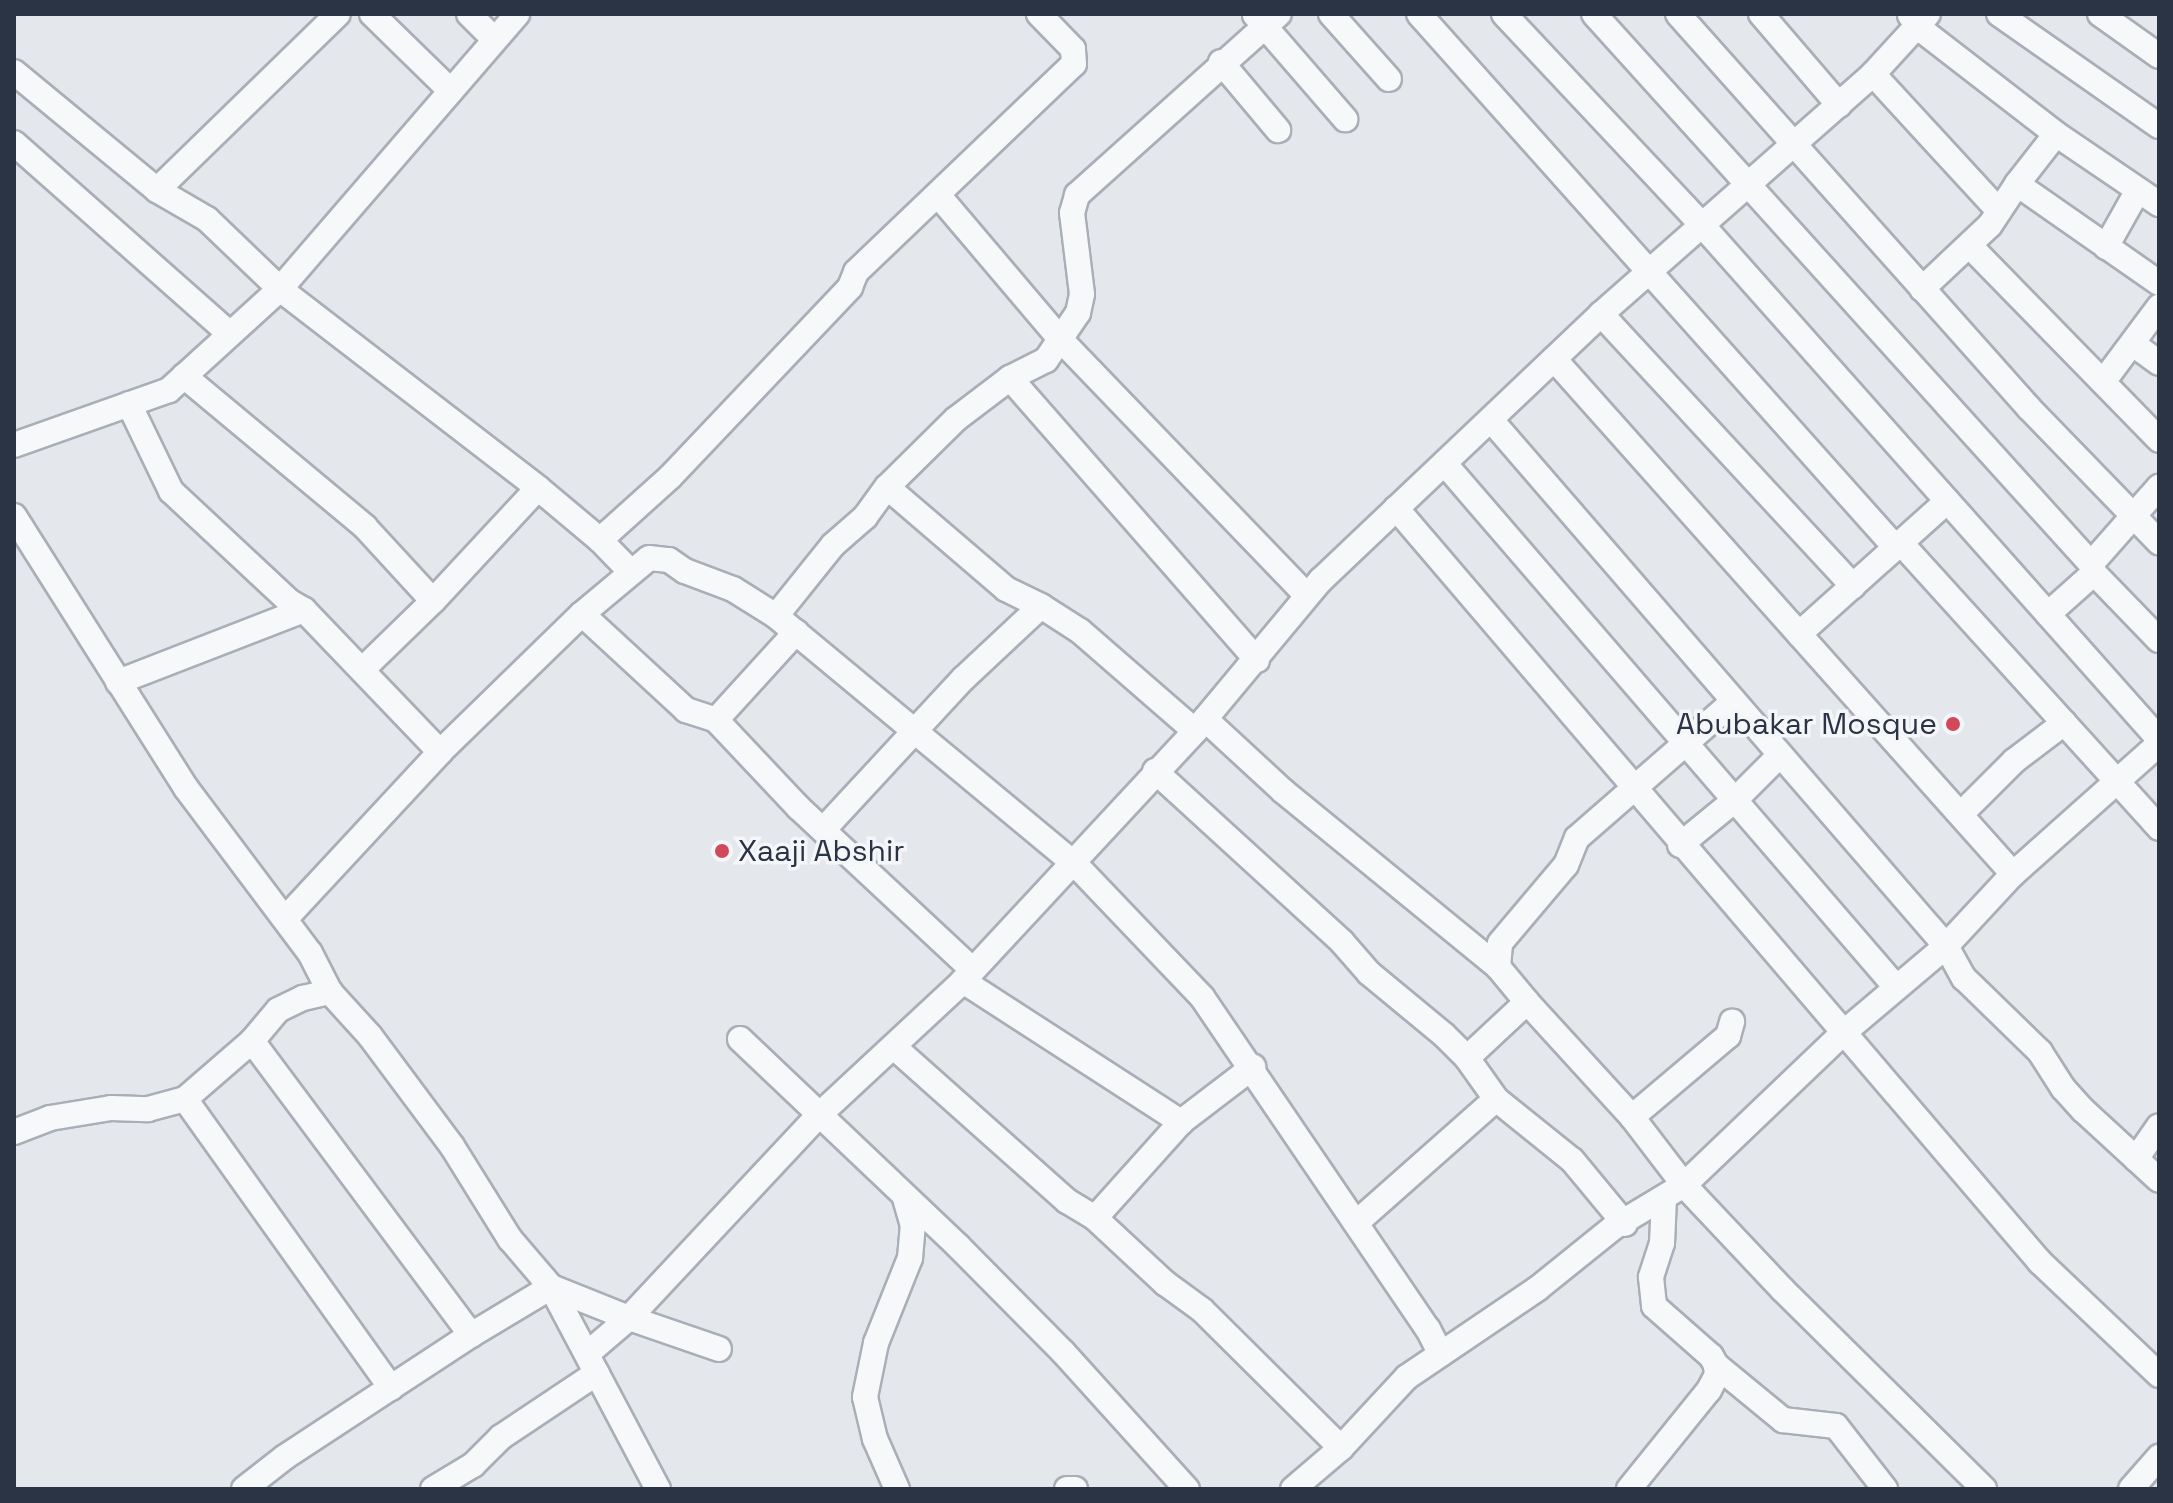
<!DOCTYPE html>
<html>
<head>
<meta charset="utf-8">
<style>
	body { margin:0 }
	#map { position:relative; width:2173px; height:1503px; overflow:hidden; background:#e4e7ec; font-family:"Space Grotesk",sans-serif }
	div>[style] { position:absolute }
	.roads { filter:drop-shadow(2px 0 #a9aeb7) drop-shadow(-2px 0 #a9aeb7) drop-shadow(0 2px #a9aeb7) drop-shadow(0 -2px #a9aeb7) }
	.minor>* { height:24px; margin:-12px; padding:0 12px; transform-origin:12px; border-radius:12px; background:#f7f8fa }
	.dots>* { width:22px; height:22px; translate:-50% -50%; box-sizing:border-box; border:4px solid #f4f6f9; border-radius:50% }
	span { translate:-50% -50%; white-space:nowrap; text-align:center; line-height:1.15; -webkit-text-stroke:7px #f4f6f9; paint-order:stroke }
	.poi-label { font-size:30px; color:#2b3445 }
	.right { translate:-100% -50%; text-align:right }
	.left { translate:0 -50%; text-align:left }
	.frame { position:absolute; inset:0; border:16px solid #2b3445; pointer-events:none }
</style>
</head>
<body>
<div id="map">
	<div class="roads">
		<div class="minor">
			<i style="left:372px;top:14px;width:110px;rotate:44.3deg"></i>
			<i style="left:469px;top:14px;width:35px;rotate:45deg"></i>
			<i style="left:1331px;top:14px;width:87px;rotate:48.3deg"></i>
			<i style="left:1419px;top:14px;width:715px;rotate:48.23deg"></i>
			<i style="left:1504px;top:14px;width:289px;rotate:46.8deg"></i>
			<i style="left:1702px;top:225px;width:688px;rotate:48.36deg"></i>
			<i style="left:1594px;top:14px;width:741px;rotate:47.9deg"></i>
			<i style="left:2091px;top:564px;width:9px;rotate:72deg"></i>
			<i style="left:2094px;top:573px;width:93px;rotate:45.9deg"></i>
			<i style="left:1678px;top:14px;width:528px;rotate:48.3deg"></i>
			<i style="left:2029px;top:408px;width:187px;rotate:45.9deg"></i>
			<i style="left:1761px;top:14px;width:120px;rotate:49.4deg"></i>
			<i style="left:1999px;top:14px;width:195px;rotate:35deg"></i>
			<i style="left:2100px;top:14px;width:72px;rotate:35.4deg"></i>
			<i style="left:1255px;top:15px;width:138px;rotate:49.1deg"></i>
			<i style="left:1910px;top:15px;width:16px;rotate:55deg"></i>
			<i style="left:1919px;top:28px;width:173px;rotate:37.7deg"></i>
			<i style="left:2056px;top:134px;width:125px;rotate:34.2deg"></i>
			<i style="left:1221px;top:62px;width:89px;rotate:50deg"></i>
			<i style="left:14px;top:72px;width:185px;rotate:39.5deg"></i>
			<i style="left:157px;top:190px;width:58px;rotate:30.1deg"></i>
			<i style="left:207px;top:219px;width:101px;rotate:43.8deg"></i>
			<i style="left:280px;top:289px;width:326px;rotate:37.6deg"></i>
			<i style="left:538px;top:488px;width:81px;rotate:40deg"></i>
			<i style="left:600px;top:540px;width:45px;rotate:45.9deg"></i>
			<i style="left:1873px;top:74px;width:186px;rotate:47.4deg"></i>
			<i style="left:14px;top:143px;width:288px;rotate:41.5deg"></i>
			<i style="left:2017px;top:184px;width:173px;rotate:34.9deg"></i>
			<i style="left:157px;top:190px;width:252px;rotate:-44.2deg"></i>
			<i style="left:938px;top:195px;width:189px;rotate:49.7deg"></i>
			<i style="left:1060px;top:339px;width:356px;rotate:46.1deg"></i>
			<i style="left:1970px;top:246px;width:271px;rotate:45.7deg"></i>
			<i style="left:2106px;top:247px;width:65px;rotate:-60.7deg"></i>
			<i style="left:1922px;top:289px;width:93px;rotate:-43.3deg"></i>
			<i style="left:1990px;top:225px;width:49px;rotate:-56.6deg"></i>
			<i style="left:2017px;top:184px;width:63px;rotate:-52deg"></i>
			<i style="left:1601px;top:314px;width:371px;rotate:47.2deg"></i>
			<i style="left:2133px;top:344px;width:32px;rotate:36deg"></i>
			<i style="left:1554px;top:359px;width:690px;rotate:48.29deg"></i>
			<i style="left:184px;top:376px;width:236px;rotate:39.8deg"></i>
			<i style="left:365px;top:527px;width:100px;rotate:47.4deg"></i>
			<i style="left:1010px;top:378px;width:375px;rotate:48.8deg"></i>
			<i style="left:2103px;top:382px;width:94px;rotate:-53.3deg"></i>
			<i style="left:129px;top:404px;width:97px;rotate:64.2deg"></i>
			<i style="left:171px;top:491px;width:163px;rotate:43deg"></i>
			<i style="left:290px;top:602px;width:16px;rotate:30deg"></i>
			<i style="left:304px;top:610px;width:197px;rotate:46.2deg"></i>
			<i style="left:1491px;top:420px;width:695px;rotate:49.14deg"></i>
			<i style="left:1946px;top:946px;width:37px;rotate:61deg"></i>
			<i style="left:1964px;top:978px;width:106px;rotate:44.2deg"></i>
			<i style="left:2040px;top:1052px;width:43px;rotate:57.4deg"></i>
			<i style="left:2063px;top:1088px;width:30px;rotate:48deg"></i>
			<i style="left:2083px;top:1110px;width:103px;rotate:42.6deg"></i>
			<i style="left:14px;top:445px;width:164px;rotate:-19.5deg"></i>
			<i style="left:169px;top:390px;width:150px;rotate:-42.3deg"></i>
			<i style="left:280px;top:289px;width:363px;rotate:-49.2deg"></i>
			<i style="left:1445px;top:464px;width:691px;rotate:49.23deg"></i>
			<i style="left:887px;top:487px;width:157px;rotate:40.6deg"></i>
			<i style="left:1006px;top:589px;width:39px;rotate:26deg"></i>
			<i style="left:1041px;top:606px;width:46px;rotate:32.7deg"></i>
			<i style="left:1080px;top:631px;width:152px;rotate:41deg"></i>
			<i style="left:1396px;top:508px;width:992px;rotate:49.5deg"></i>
			<i style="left:2040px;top:1262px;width:164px;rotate:43.5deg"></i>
			<i style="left:14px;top:516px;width:322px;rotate:57.7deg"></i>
			<i style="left:186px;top:788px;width:206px;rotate:53.1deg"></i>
			<i style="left:310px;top:953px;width:44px;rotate:62.9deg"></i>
			<i style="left:330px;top:992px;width:59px;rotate:47.7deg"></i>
			<i style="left:370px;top:1036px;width:137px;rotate:53.3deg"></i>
			<i style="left:452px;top:1146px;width:110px;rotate:58.1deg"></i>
			<i style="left:510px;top:1239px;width:63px;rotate:49.5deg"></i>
			<i style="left:551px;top:1287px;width:229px;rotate:62.1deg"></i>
			<i style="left:600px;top:540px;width:94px;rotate:-42deg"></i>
			<i style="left:670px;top:477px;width:262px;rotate:-46.5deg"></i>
			<i style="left:850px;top:287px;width:16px;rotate:-68deg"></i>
			<i style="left:856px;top:272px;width:301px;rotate:-43.7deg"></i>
			<i style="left:1074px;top:64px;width:15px;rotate:-94deg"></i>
			<i style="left:1073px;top:49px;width:49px;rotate:-134.2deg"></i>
			<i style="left:1900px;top:542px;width:386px;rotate:47.8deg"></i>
			<i style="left:2091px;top:564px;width:103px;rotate:-48.6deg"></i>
			<i style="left:582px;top:614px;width:142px;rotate:42.7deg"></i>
			<i style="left:686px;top:710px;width:32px;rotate:18deg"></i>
			<i style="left:716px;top:720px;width:120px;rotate:46.7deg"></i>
			<i style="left:798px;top:807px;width:239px;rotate:43deg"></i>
			<i style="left:2048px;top:614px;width:62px;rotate:-41.7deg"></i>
			<i style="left:776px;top:616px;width:387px;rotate:39.7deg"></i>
			<i style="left:1074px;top:863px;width:185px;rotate:46.3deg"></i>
			<i style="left:1202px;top:997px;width:402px;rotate:55.8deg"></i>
			<i style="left:1428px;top:1329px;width:28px;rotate:63deg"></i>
			<i style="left:1799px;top:634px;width:199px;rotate:-41.9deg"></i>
			<i style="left:362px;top:670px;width:99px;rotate:-44.2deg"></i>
			<i style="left:433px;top:601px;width:154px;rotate:-47.1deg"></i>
			<i style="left:118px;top:682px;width:199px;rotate:-21.2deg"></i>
			<i style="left:1205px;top:719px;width:106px;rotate:42.7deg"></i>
			<i style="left:1283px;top:791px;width:278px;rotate:39.3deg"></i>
			<i style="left:716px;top:720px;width:119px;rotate:-47.7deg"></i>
			<i style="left:1155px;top:771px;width:253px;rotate:42.4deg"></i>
			<i style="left:1342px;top:942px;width:41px;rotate:48.9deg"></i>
			<i style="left:1369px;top:973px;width:97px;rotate:39.6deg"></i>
			<i style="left:1444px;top:1035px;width:33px;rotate:45deg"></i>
			<i style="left:1467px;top:1058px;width:50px;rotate:54.7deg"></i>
			<i style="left:1496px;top:1099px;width:97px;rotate:38.8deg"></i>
			<i style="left:1572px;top:1160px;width:83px;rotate:50.4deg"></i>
			<i style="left:1962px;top:813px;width:74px;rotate:-45deg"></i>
			<i style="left:2014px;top:761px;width:63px;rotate:-37.2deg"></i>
			<i style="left:823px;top:830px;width:207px;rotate:-47.2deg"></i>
			<i style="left:964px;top:678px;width:105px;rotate:-43.1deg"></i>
			<i style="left:1680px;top:845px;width:71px;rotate:-39.3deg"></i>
			<i style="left:1735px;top:800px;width:64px;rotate:-45deg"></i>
			<i style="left:285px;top:919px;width:228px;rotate:-47.1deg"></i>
			<i style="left:440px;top:752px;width:198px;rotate:-44.2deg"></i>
			<i style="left:582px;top:614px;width:87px;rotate:-39.9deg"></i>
			<i style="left:649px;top:558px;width:20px;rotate:6deg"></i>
			<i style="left:669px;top:560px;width:19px;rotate:35deg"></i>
			<i style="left:685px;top:571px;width:51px;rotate:20.6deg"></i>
			<i style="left:733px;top:589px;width:51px;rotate:32.1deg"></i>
			<i style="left:776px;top:616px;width:91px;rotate:-51.2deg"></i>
			<i style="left:833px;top:545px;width:43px;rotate:-41.2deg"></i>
			<i style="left:865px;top:517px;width:37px;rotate:-54deg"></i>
			<i style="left:887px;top:487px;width:97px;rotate:-44.6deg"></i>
			<i style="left:956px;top:419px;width:68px;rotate:-37.2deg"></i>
			<i style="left:1010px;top:378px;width:40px;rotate:-26.6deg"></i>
			<i style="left:1046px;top:360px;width:57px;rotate:-55.8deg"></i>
			<i style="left:1078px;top:313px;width:19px;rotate:-78deg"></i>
			<i style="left:1082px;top:294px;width:82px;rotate:-97deg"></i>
			<i style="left:1072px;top:213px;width:19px;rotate:-74deg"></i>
			<i style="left:1077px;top:195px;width:271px;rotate:-41.9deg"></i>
			<i style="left:963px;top:981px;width:260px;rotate:32.9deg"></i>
			<i style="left:1527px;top:1002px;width:45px;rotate:-129.6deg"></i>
			<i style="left:1498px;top:967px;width:24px;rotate:-85deg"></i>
			<i style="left:1500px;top:943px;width:102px;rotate:-49.8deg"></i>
			<i style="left:1566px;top:865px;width:29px;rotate:-68deg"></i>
			<i style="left:1577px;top:838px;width:208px;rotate:-41.1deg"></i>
			<i style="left:740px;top:1039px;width:301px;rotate:43.5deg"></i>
			<i style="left:958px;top:1246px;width:149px;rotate:45.3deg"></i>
			<i style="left:1063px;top:1352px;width:185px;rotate:47.9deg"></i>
			<i style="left:252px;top:1041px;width:367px;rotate:53.3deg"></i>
			<i style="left:894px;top:1047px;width:232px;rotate:41.7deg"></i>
			<i style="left:1067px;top:1201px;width:33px;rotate:31deg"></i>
			<i style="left:1095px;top:1218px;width:96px;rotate:42.9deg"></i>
			<i style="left:1165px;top:1283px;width:46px;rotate:36.1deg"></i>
			<i style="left:1202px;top:1310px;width:196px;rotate:44.8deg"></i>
			<i style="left:1467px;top:1058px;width:82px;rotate:-43deg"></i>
			<i style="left:1527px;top:1002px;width:156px;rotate:47.6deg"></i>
			<i style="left:1632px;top:1117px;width:86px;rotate:52.6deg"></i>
			<i style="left:1684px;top:1185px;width:144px;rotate:46.7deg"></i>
			<i style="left:1783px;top:1290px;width:283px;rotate:44.7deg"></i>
			<i style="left:185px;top:1099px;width:355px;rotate:54.5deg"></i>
			<i style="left:1632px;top:1117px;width:126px;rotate:-40.2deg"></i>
			<i style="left:1728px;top:1036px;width:15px;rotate:-74deg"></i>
			<i style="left:14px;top:1132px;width:39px;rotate:-21deg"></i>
			<i style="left:50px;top:1118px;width:62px;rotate:-9.3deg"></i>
			<i style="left:111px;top:1108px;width:37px;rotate:2deg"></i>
			<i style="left:148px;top:1109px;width:38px;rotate:-15deg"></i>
			<i style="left:185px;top:1099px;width:89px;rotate:-40.9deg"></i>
			<i style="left:252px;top:1041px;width:40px;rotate:-50deg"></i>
			<i style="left:278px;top:1010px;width:28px;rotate:-26deg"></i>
			<i style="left:303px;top:998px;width:28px;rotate:-13deg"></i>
			<i style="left:2136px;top:1159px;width:40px;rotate:-55.1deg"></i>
			<i style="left:1664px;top:1198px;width:45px;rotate:92.5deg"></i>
			<i style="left:1662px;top:1243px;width:36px;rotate:108deg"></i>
			<i style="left:1651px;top:1277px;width:29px;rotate:84deg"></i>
			<i style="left:1654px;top:1306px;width:76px;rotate:41.3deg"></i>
			<i style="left:1711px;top:1356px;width:10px;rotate:61deg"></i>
			<i style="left:1716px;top:1365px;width:87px;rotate:39.4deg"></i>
			<i style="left:1783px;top:1420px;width:53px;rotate:6.5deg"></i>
			<i style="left:1836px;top:1426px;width:80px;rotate:52.1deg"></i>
			<i style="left:1095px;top:1218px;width:129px;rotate:-48.1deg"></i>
			<i style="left:1181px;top:1122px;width:91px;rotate:-37.4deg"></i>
			<i style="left:1356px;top:1223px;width:187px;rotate:-41.5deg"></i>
			<i style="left:587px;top:1354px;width:55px;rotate:-40.6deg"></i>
			<i style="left:629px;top:1318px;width:278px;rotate:-46.9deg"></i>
			<i style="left:819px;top:1115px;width:197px;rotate:-42.9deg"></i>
			<i style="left:963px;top:981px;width:341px;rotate:-47.1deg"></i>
			<i style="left:1195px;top:731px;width:197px;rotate:-50.2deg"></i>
			<i style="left:1321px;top:580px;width:386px;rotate:-43.5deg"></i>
			<i style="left:1601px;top:314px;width:363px;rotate:-41.4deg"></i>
			<i style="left:1873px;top:74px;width:81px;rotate:-47.5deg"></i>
			<i style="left:244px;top:1489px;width:52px;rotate:-38deg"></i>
			<i style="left:285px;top:1457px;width:222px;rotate:-33.3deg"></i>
			<i style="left:471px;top:1335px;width:93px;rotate:-31deg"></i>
			<i style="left:551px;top:1287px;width:84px;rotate:21.7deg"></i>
			<i style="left:629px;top:1318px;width:95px;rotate:19deg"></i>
			<i style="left:433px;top:1489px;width:47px;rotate:-31deg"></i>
			<i style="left:473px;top:1465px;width:40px;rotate:-45deg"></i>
			<i style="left:501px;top:1437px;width:115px;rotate:-33.7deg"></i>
			<i style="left:897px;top:1489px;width:55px;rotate:-113.7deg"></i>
			<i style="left:875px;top:1439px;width:43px;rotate:-103.4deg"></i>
			<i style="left:865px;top:1397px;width:55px;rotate:-78.5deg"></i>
			<i style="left:876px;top:1343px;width:92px;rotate:-68.2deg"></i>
			<i style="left:910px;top:1258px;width:32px;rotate:-85deg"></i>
			<i style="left:913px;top:1226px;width:29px;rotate:-106deg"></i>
			<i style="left:1067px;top:1489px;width:8px"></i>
			<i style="left:1293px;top:1489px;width:63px;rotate:-40.5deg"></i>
			<i style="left:1341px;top:1448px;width:97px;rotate:-47.1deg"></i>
			<i style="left:1407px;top:1377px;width:157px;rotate:-34.1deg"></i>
			<i style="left:1537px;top:1289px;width:99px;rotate:-38.8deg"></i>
			<i style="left:1614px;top:1227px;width:82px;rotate:-31deg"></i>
			<i style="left:1684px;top:1185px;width:219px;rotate:-43.7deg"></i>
			<i style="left:1842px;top:1034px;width:136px;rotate:-40.2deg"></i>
			<i style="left:1946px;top:946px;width:98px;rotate:-47.1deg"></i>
			<i style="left:2013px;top:874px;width:195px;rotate:-41.7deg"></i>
			<i style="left:1629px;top:1489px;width:127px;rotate:-51.1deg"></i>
			<i style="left:1709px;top:1390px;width:17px;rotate:-62deg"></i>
			<i style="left:1717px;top:1375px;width:10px;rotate:-96deg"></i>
			<i style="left:2131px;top:1489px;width:43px;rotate:-48.8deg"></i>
		</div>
	</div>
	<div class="dots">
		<i style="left:1953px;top:724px;background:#d1495b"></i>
		<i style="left:722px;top:851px;background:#d1495b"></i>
	</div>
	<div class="poi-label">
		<span class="right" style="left:1937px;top:724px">Abubakar Mosque</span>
		<span class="left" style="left:738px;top:851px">Xaaji Abshir</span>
	</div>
	<div class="frame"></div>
</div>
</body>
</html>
